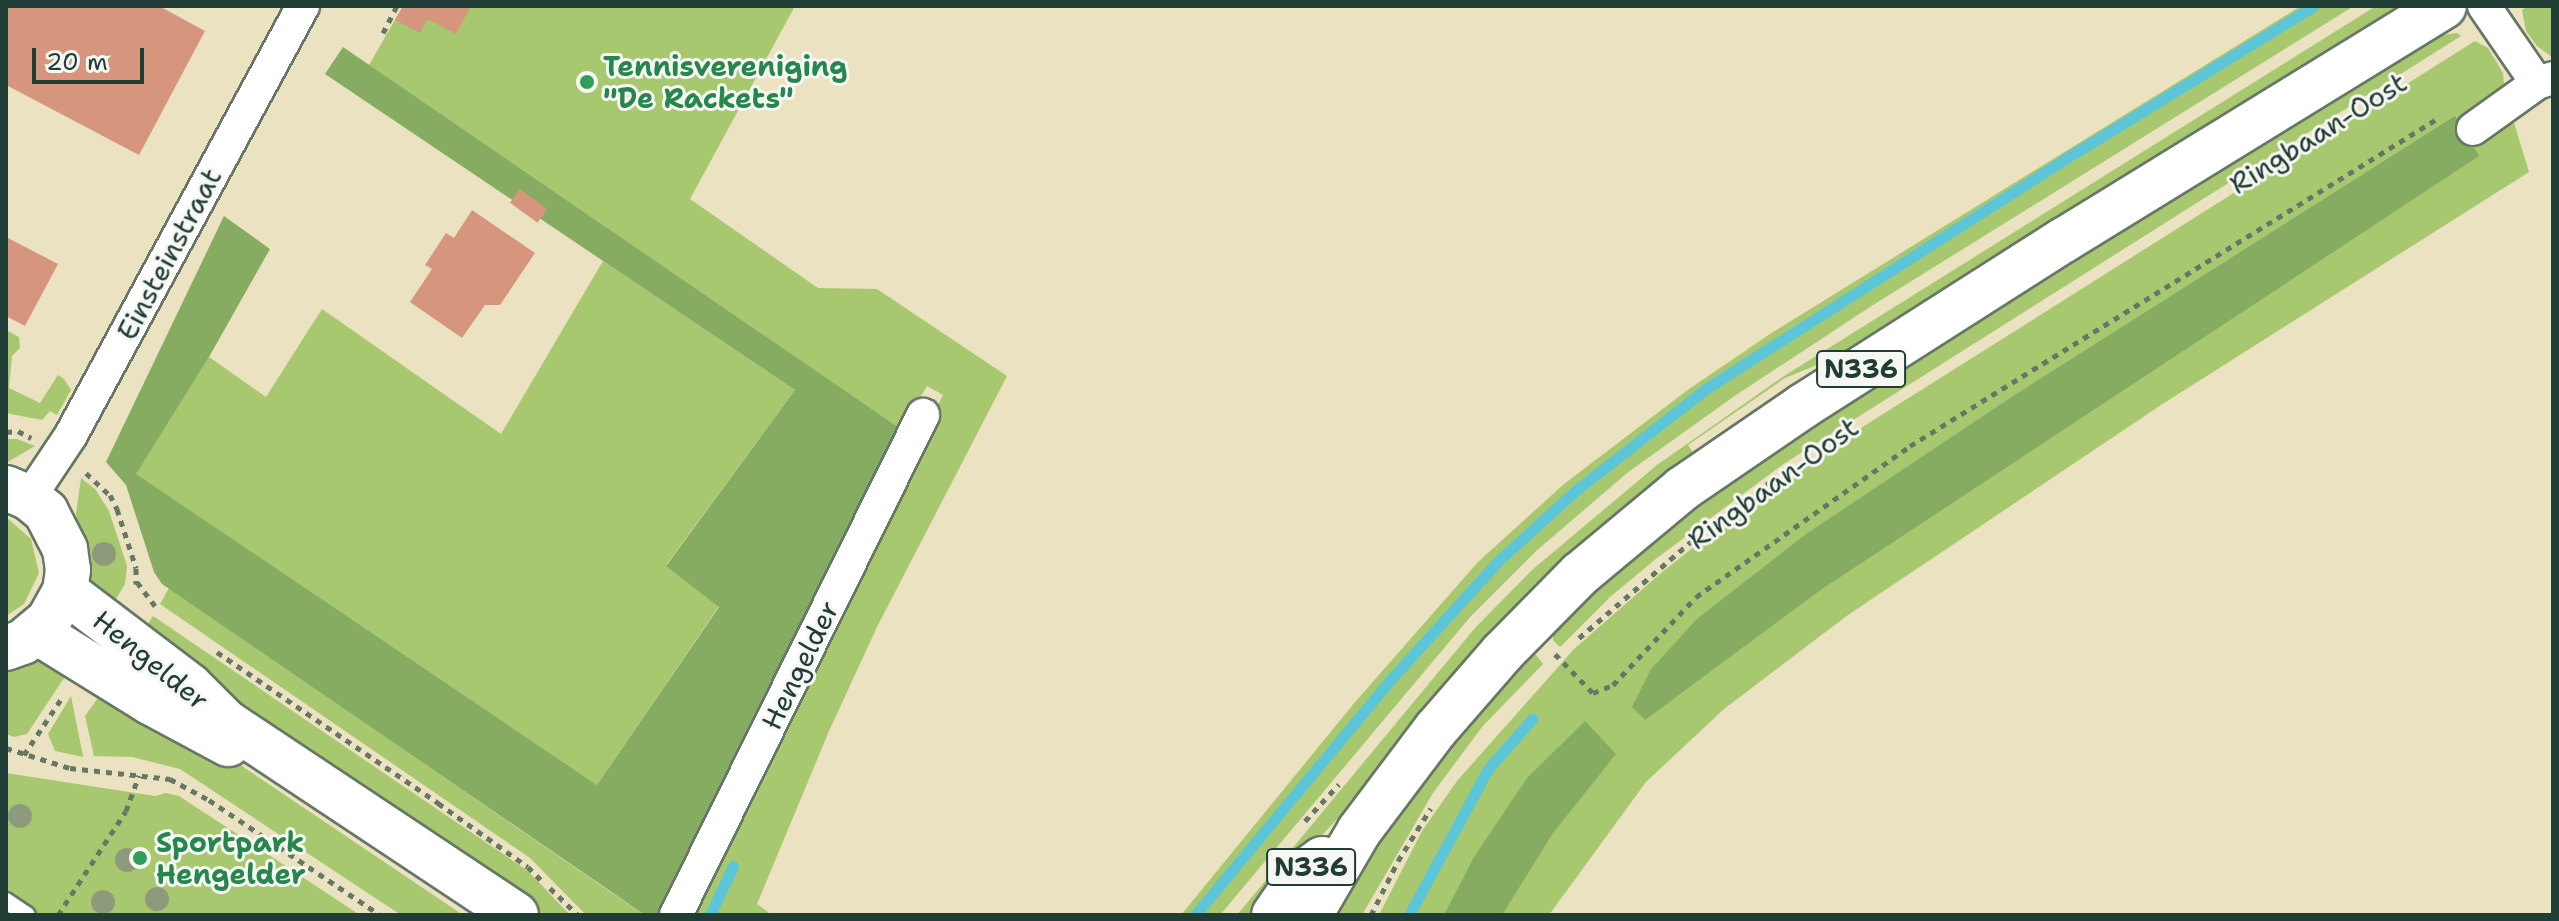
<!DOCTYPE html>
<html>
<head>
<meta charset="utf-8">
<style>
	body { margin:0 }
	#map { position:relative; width:2559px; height:921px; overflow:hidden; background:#eae2c0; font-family:"Shantell Sans",sans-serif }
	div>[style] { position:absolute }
	.green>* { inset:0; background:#a8c86f }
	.forest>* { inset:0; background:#86ac62 }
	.stream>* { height:11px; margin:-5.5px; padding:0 5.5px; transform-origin:5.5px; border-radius:5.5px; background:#5cc5d8 }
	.building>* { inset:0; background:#d6967e; transform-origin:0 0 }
	.path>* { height:5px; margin-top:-2.5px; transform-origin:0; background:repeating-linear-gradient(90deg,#667765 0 6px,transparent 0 12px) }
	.roads { filter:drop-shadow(2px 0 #667765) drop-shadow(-2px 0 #667765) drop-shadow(0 2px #667765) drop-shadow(0 -2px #667765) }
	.lane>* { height:16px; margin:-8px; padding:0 8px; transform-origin:8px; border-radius:8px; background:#fff }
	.street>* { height:32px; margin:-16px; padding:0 16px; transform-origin:16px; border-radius:16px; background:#fff }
	.secondary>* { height:44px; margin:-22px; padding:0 22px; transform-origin:22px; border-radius:22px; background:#fff }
	.primary>* { height:44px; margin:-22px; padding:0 22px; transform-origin:22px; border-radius:22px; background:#fff }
	.trees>* { width:24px; height:24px; margin:-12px; border-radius:50%; background:#8d9a7b }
	.dots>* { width:22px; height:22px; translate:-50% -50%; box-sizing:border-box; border:4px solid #f6f6f2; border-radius:50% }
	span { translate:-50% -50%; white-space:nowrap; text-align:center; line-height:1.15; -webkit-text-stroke:6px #f6f6f2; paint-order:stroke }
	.shield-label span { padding:2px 6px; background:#f6f6f2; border:2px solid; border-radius:6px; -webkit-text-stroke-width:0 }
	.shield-label { font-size:26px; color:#1f3d34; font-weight:700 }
	.leisure-label { font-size:28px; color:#27864d; font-weight:700 }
	.left { translate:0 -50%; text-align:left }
	.street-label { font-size:28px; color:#1f3d34 }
	.frame { position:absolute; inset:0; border:8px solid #1f3d34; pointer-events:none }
	.scale { position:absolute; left:32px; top:48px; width:112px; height:36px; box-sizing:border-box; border:4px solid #1f3d34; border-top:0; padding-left:10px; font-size:24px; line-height:28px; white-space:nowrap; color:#1f3d34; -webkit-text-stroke:6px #f6f6f2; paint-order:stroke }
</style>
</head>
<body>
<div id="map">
	<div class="green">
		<i style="clip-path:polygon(403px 6px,795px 6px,690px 199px,818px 288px,877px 289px,1007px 376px,877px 627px,829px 731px,757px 904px,772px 915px,690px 915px,856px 562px,943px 395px,927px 386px,901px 429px,369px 65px)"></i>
		<i style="clip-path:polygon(2301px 6px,2354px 6px,1873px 305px,1736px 395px,1627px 473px,1536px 551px,1471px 616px,1220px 915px,1181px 915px,1356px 701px,1478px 562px,1564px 484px,1689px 389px,1773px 332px)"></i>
		<i style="clip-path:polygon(2376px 6px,2404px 6px,1856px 349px,1785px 378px,1688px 445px,1695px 456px,1356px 799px,1295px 864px,1256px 915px,1237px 915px,1475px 628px,1532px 570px,1657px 465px,1784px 376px)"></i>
		<i style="clip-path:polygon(2527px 6px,2553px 6px,2553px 58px,2537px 46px,2526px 31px,2522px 10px)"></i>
		<i style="clip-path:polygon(2457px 33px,2461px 36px,1782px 465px,1657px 558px,1610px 597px,1560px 647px,1553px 640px,1553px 630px,1608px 578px,1667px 529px,1801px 431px,2429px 37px)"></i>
		<i style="clip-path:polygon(2475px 41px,2488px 48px,2503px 73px,2504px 84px,2497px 97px,2512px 116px,2529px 172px,2164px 403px,1848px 615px,1724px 709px,1646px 782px,1549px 915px,1379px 915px,1422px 831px,1457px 781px,1574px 649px,1661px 573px,1752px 501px,1845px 438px)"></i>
		<i style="clip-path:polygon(603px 261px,795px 390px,666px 565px,719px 606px,597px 785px,135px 474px,209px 357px,266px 397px,322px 309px,501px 434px)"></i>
		<i style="clip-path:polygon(6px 330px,19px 337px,20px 348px,12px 356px,9px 388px,40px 403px,58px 375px,64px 379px,71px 390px,57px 415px,50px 411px,42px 420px,6px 413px)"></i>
		<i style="clip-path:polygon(6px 439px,17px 439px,35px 446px,6px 463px)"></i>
		<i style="clip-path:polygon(81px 478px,95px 489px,109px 511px,127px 566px,125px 584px,109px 610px,89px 583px,76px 514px)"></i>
		<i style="clip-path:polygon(6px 517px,31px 539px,39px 573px,24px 604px,6px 616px)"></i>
		<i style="clip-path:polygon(169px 588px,606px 889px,645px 915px,586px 915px,530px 858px,160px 604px)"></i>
		<i style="clip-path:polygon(153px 616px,528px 871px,570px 915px,535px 915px,253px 723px,142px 633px)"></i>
		<i style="clip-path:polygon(1536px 655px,1543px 664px,1482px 727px,1433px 793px,1362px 915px,1323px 915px,1398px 806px,1523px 659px)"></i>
		<i style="clip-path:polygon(33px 659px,72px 666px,27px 734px,14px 737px,6px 734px,6px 666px)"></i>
		<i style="clip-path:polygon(105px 688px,215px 748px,463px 915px,401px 915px,180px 769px,132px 757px,94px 756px,85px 716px)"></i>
		<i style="clip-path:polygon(71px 696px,83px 756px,83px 757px,55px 751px,48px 734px)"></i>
		<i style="clip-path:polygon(6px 773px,155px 796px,166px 793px,179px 796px,360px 915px,6px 915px)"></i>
	</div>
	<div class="forest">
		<i style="clip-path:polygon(343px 47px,901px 429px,668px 915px,645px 915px,162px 584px,154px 572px,126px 485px,106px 462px,224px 216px,270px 249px,209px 357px,136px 474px,597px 785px,719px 607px,666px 566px,795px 390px,325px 74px)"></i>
		<i style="clip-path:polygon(2455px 116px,2479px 156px,1822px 589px,1645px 720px,1632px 707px,1651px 669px,1697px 619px,1806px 534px,2013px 396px)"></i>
		<i style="clip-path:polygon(1585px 721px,1616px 754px,1553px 833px,1502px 915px,1444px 915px,1474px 857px,1527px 778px)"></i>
	</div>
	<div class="stream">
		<i style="left:710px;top:915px;width:54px;rotate:-64.9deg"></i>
		<i style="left:1195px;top:915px;width:308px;rotate:-50.3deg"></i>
		<i style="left:1392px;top:678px;width:156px;rotate:-47.8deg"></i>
		<i style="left:1497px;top:562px;width:105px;rotate:-42.3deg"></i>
		<i style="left:1575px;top:491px;width:167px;rotate:-38deg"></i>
		<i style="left:1707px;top:388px;width:440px;rotate:-32.6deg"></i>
		<i style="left:2078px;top:151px;width:277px;rotate:-31.6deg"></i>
		<i style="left:1409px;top:915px;width:166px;rotate:-61.6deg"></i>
		<i style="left:1488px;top:769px;width:67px;rotate:-48.7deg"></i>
	</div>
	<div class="building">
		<i style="clip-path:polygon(6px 6px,159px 6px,205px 31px,139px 155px,6px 85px)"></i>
		<i style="clip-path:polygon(403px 6px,471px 6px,456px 34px,427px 19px,420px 33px,395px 20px)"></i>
		<i style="left:520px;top:189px;width:34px;height:17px;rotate:36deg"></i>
		<i style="clip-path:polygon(472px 210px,535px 253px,500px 305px,485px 305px,462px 338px,410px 302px,432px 269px,425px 265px,446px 233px,454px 238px)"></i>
		<i style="clip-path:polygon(6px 237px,58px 264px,25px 326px,6px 316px)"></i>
	</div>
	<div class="path">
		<i style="left:383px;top:33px;width:30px;rotate:-63deg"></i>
		<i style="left:6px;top:432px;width:12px;rotate:-5deg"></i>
		<i style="left:18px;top:431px;width:15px;rotate:28deg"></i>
		<i style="left:86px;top:473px;width:33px;rotate:43deg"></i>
		<i style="left:110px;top:495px;width:16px;rotate:63deg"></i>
		<i style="left:117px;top:509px;width:62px;rotate:72.1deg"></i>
		<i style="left:136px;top:568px;width:16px;rotate:90deg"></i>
		<i style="left:137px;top:582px;width:30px;rotate:53deg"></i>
		<i style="left:1579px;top:638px;width:170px;rotate:-40.7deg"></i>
		<i style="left:1708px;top:527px;width:77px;rotate:-36deg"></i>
		<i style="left:217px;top:652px;width:268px;rotate:34.3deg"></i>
		<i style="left:438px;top:803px;width:110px;rotate:35.4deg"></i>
		<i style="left:528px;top:867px;width:20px;rotate:45deg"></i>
		<i style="left:1555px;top:654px;width:54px;rotate:45.7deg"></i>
		<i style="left:1593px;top:693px;width:22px;rotate:-22deg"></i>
		<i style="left:1613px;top:685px;width:121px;rotate:-46.7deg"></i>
		<i style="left:1696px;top:597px;width:262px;rotate:-35.2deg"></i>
		<i style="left:1910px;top:446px;width:624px;rotate:-31.83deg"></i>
		<i style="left:6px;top:748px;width:67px;rotate:17.4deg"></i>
		<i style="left:70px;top:768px;width:101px;rotate:6.3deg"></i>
		<i style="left:170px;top:779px;width:44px;rotate:28.3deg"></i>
		<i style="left:209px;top:800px;width:206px;rotate:33.9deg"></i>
		<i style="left:24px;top:755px;width:71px;rotate:-56.5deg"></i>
		<i style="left:1305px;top:821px;width:50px;rotate:-47.4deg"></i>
		<i style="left:550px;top:888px;width:39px;rotate:44deg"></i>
		<i style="left:58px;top:915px;width:124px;rotate:-56.8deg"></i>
		<i style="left:126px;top:811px;width:38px;rotate:-70deg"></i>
		<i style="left:1371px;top:915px;width:60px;rotate:-63.4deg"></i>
		<i style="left:1398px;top:861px;width:62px;rotate:-58.1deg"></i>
	</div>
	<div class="roads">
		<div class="lane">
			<i style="left:6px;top:901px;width:25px;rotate:34deg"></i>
		</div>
		<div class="street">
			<i style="left:2484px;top:6px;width:93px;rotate:55.5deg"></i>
			<i style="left:2473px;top:129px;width:79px;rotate:-35.7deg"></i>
			<i style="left:2537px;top:83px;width:17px;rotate:-17deg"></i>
			<i style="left:29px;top:498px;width:76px;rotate:-56.3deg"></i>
			<i style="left:71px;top:435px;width:488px;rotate:-61.6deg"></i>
			<i style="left:676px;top:915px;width:558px;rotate:-63.71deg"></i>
		</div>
		<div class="secondary">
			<i style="left:6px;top:488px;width:25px;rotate:23deg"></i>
			<i style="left:29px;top:498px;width:22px;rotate:39deg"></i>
			<i style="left:46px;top:512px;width:42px;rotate:62.8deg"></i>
			<i style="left:65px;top:549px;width:21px;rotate:82deg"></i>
			<i style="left:68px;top:570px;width:21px;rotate:98deg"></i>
			<i style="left:65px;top:591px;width:33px;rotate:119deg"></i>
			<i style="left:49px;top:620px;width:34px;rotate:140deg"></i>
			<i style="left:23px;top:642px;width:18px;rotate:161deg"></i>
			<i style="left:65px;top:591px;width:157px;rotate:37.2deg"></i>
			<i style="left:190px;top:686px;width:51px;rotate:45deg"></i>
			<i style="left:226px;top:722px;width:348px;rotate:33.6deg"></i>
			<i style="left:37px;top:632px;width:133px;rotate:31.8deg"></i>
			<i style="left:150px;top:702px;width:89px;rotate:28.3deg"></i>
		</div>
		<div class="primary">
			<i style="left:1274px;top:915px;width:51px;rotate:-55.4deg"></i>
			<i style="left:1303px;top:873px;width:24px;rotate:-36deg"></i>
			<i style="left:1310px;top:915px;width:97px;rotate:-59.7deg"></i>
			<i style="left:1359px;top:831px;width:128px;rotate:-53deg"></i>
			<i style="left:1436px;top:729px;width:101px;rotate:-49deg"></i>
			<i style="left:1502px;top:653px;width:111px;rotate:-45.4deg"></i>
			<i style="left:1580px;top:574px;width:133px;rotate:-39.8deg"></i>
			<i style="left:1682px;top:489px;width:147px;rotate:-34.4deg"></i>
			<i style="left:1803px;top:406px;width:309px;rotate:-32.5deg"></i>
			<i style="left:2064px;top:240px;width:446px;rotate:-31.6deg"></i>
		</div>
	</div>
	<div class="trees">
		<i style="left:104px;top:554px"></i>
		<i style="left:20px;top:816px"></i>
		<i style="left:127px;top:860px"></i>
		<i style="left:157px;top:899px"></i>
		<i style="left:103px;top:902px"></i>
	</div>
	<div class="dots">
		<i style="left:587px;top:82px;background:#2e9e5b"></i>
		<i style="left:140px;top:858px;background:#2e9e5b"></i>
	</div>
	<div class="shield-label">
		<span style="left:1861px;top:369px">N336</span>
		<span style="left:1311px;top:867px">N336</span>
	</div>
	<div class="leisure-label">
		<span class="left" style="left:603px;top:82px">Tennisvereniging<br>"De Rackets"</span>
		<span class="left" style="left:156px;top:858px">Sportpark<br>Hengelder</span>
	</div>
	<div class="street-label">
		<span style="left:2318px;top:133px;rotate:-32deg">Ringbaan-Oost</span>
		<span style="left:169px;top:254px;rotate:-62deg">Einsteinstraat</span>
		<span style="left:1773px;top:483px;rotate:-36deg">Ringbaan-Oost</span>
		<span style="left:151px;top:660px;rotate:39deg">Hengelder</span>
		<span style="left:800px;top:665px;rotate:-64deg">Hengelder</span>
	</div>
	<div class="frame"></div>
	<div class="scale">20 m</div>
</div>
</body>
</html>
